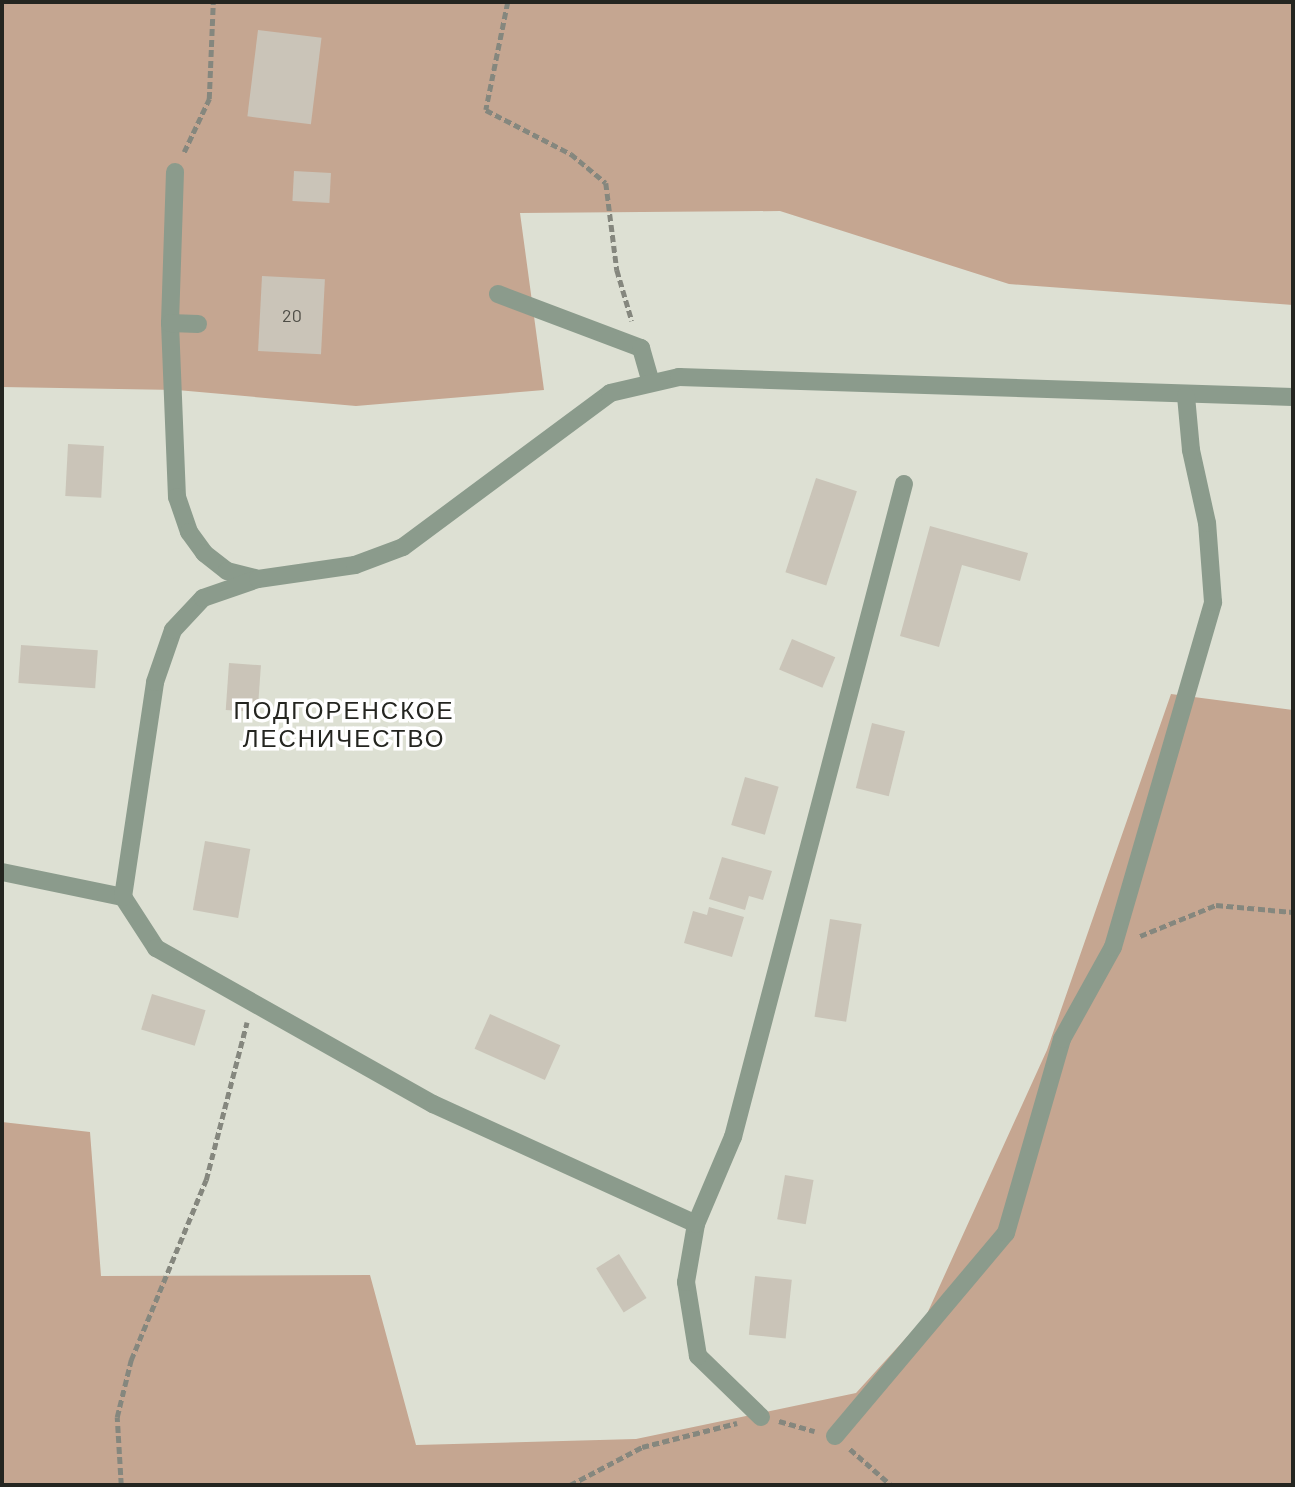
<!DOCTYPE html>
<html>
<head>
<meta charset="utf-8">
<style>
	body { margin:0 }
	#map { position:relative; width:1295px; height:1487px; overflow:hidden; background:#dde0d3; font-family:Barlow,sans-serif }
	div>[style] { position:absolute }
	.green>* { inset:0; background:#c5a691 }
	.building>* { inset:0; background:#cac4b8; transform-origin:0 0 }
	.path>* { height:4.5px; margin-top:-2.25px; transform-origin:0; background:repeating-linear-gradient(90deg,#85877e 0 7px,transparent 0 10.5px) }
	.minor>* { height:18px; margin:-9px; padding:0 9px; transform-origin:9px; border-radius:9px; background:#8b9b8c }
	span { translate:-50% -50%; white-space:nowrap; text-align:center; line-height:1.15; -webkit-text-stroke:7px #fff; paint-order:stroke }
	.number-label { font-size:18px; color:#4e4d46 }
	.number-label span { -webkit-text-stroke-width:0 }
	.quarter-label { font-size:24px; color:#242520; letter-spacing:2px }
	.frame { position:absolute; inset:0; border:4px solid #242520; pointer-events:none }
</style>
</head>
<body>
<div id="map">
	<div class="green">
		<i style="clip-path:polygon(2px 2px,1293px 2px,1293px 305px,1009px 284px,780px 211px,520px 213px,544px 390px,356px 406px,177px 390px,2px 387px)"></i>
		<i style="clip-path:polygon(1171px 694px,1293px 710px,1293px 1485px,2px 1485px,2px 1122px,90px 1132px,101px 1276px,370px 1275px,416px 1445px,636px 1439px,856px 1393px,926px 1316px,1047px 1050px)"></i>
	</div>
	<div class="building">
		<i style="left:258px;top:30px;width:64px;height:87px;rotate:7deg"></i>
		<i style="left:294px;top:171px;width:37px;height:30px;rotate:3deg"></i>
		<i style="left:262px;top:276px;width:63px;height:75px;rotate:3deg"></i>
		<i style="left:68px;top:444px;width:36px;height:52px;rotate:3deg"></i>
		<i style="left:816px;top:478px;width:43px;height:99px;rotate:18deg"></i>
		<i style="clip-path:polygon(930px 526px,1028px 553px,1020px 581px,962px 565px,939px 647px,900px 636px)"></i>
		<i style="left:792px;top:639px;width:47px;height:33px;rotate:23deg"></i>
		<i style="left:21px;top:645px;width:77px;height:38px;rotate:4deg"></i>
		<i style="left:229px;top:663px;width:32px;height:47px;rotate:4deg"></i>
		<i style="left:872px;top:723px;width:34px;height:67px;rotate:14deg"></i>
		<i style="left:745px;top:777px;width:35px;height:50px;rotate:16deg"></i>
		<i style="left:205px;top:841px;width:46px;height:70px;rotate:10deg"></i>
		<i style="clip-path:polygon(722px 857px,772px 871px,763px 900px,749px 896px,745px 910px,709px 899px)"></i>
		<i style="clip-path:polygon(709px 907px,744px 917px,732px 957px,684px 943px,693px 911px,707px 915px)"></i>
		<i style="left:830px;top:919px;width:32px;height:99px;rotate:9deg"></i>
		<i style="left:152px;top:994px;width:56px;height:37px;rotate:17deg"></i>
		<i style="left:490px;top:1014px;width:77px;height:38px;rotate:24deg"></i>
		<i style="left:785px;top:1175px;width:29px;height:45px;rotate:10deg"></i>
		<i style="left:619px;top:1254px;width:52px;height:27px;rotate:58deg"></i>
		<i style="left:755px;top:1276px;width:37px;height:59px;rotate:6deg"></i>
	</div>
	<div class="path">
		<i style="left:508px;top:2px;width:110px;rotate:101.5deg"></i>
		<i style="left:486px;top:110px;width:96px;rotate:27.4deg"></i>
		<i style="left:571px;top:154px;width:45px;rotate:39.6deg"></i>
		<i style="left:606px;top:183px;width:88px;rotate:82.8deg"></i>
		<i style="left:617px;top:270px;width:53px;rotate:73.6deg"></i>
		<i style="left:184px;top:152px;width:59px;rotate:-64.7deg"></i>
		<i style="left:209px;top:99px;width:97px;rotate:-87.6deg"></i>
		<i style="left:1140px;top:936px;width:82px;rotate:-22.2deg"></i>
		<i style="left:1216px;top:905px;width:77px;rotate:5.2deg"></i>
		<i style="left:779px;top:1421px;width:37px;rotate:16deg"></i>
		<i style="left:850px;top:1449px;width:55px;rotate:41.3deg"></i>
		<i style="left:121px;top:1485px;width:68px;rotate:-93.4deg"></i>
		<i style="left:117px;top:1417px;width:59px;rotate:-76.2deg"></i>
		<i style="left:131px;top:1360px;width:195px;rotate:-67.4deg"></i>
		<i style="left:206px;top:1180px;width:163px;rotate:-75.5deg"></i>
		<i style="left:570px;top:1485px;width:81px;rotate:-27.8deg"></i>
		<i style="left:642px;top:1447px;width:98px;rotate:-14.2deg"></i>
	</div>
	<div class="minor">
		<i style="left:175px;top:172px;width:151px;rotate:91.9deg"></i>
		<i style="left:170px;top:323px;width:174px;rotate:87.7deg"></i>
		<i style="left:177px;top:497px;width:37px;rotate:71deg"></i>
		<i style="left:189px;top:532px;width:26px;rotate:54deg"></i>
		<i style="left:204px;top:553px;width:29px;rotate:38deg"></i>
		<i style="left:227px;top:571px;width:29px;rotate:14deg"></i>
		<i style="left:498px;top:294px;width:153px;rotate:20.7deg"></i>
		<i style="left:641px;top:348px;width:33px;rotate:74deg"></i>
		<i style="left:170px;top:323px;width:28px;rotate:2deg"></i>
		<i style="left:2px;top:872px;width:124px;rotate:11.7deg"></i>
		<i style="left:123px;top:897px;width:61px;rotate:57.1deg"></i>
		<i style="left:156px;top:948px;width:318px;rotate:29.4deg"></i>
		<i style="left:433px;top:1104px;width:289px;rotate:24.5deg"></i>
		<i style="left:123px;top:897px;width:217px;rotate:-81.5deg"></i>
		<i style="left:155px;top:682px;width:55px;rotate:-70.9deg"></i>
		<i style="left:173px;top:630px;width:44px;rotate:-46.8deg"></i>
		<i style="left:203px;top:598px;width:58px;rotate:-19.1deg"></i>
		<i style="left:258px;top:579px;width:98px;rotate:-8.2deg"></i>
		<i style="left:355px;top:565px;width:51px;rotate:-20.6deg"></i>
		<i style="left:403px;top:547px;width:258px;rotate:-36.6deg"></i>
		<i style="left:610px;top:393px;width:71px;rotate:-13.1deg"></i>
		<i style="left:679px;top:377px;width:614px;rotate:1.87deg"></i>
		<i style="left:761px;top:1417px;width:88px;rotate:-135.9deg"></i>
		<i style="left:698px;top:1356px;width:75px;rotate:-99.2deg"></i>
		<i style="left:686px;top:1282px;width:59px;rotate:-80.2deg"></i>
		<i style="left:696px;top:1224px;width:95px;rotate:-67deg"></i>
		<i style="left:733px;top:1137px;width:675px;rotate:-75.33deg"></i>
		<i style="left:835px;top:1436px;width:265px;rotate:-49.9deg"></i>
		<i style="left:1006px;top:1233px;width:202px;rotate:-73.9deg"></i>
		<i style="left:1062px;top:1039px;width:105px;rotate:-61deg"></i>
		<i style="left:1113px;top:947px;width:359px;rotate:-73.8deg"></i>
		<i style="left:1213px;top:602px;width:79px;rotate:-94.3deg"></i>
		<i style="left:1207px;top:523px;width:75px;rotate:-102.4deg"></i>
		<i style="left:1191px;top:450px;width:54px;rotate:-95.3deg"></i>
	</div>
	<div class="number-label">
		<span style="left:292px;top:315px">20</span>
	</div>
	<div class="quarter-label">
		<span style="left:344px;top:724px">ПОДГОРЕНСКОЕ<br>ЛЕСНИЧЕСТВО</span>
	</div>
	<div class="frame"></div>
</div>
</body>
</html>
